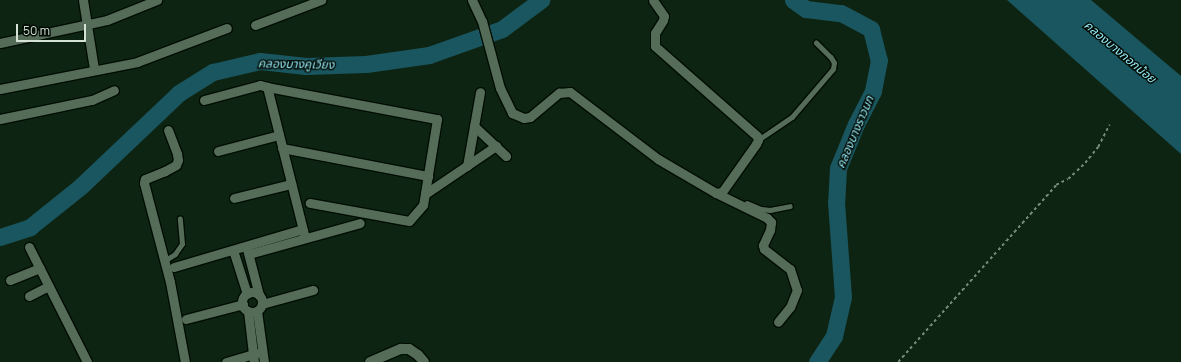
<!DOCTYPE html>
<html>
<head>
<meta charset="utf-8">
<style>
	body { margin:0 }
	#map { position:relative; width:1181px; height:362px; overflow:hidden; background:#0e2413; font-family:Manrope,"Noto Sans Thai",sans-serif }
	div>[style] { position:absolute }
	.water>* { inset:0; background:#1a565f }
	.river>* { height:17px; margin:-8.5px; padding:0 8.5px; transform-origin:8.5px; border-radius:8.5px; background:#1a565f }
	.path>* { height:1.5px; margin-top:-0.75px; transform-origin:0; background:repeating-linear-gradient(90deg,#77897a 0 3px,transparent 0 6px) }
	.roads { filter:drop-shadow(1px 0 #000d02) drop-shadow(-1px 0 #000d02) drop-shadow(0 1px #000d02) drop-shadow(0 -1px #000d02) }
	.service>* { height:4.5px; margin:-2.25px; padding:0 2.25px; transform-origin:2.25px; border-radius:2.25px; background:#546c58 }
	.minor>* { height:9px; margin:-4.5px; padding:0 4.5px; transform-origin:4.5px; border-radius:4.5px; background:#546c58 }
	.minor>.ring { margin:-4.5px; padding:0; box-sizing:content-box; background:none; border:9px solid #546c58; border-radius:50% }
	.tertiary>* { height:10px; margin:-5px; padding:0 5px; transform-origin:5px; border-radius:5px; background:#546c58 }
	span { translate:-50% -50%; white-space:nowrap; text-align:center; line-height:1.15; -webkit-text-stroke:3px #030b05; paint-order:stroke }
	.water-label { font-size:12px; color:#94ebf9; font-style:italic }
	.scale { position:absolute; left:16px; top:24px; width:70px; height:18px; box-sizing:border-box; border:2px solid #d5e2d6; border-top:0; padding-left:5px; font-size:12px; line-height:14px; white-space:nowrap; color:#d5e2d6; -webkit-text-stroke:3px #030b05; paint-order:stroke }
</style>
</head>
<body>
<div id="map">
	<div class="water">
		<i style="clip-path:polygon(1007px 0,1091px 0,1181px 76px,1181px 154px)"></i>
	</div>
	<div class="river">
		<i style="left:793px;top:0;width:16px;rotate:35deg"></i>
		<i style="left:806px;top:9px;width:35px;rotate:7deg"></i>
		<i style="left:841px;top:13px;width:34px;rotate:28deg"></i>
		<i style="left:871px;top:29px;width:32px;rotate:76deg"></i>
		<i style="left:879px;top:60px;width:32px;rotate:101deg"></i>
		<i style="left:873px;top:91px;width:37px;rotate:117deg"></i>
		<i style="left:856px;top:124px;width:48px;rotate:112.2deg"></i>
		<i style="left:838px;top:168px;width:34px;rotate:93deg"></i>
		<i style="left:836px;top:202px;width:95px;rotate:85.8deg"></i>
		<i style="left:843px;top:297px;width:40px;rotate:103deg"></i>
		<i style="left:834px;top:336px;width:31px;rotate:123deg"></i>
		<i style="left:0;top:237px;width:32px;rotate:-18deg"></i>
		<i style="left:30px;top:227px;width:65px;rotate:-38.8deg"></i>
		<i style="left:81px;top:186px;width:135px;rotate:-43.5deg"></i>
		<i style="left:179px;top:93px;width:40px;rotate:-32deg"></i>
		<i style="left:213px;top:72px;width:48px;rotate:-13.2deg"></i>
		<i style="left:260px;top:61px;width:46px;rotate:6.2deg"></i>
		<i style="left:306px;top:66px;width:60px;rotate:-1.9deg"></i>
		<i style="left:366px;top:64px;width:64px;rotate:-8.1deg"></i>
		<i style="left:429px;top:55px;width:77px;rotate:-19.6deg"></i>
		<i style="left:502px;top:29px;width:49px;rotate:-36.6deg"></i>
	</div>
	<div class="path">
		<i style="left:898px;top:362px;width:237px;rotate:-48.2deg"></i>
		<i style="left:1056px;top:185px;width:13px;rotate:-27deg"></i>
		<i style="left:1068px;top:179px;width:23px;rotate:-43deg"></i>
		<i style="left:1085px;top:163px;width:21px;rotate:-51deg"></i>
		<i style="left:1098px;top:147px;width:25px;rotate:-63deg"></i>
	</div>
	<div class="roads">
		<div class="service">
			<i style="left:758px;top:140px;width:41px;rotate:-34.1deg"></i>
			<i style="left:792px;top:117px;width:63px;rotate:-49.5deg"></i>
			<i style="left:833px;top:69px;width:6px;rotate:-81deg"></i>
			<i style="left:834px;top:63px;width:6px;rotate:-121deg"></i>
			<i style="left:831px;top:58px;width:21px;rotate:-135deg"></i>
			<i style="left:747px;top:203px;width:15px;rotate:23deg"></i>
			<i style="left:761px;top:209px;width:9px;rotate:6deg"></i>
			<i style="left:770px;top:210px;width:20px;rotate:-11deg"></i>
			<i style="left:164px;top:261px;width:13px;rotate:-32deg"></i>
			<i style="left:175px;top:254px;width:12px;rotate:-55deg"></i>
			<i style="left:182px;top:244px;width:25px;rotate:-95deg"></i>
		</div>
		<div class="minor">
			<i style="left:83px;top:0;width:70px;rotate:80.9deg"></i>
			<i style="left:472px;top:0;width:23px;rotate:65deg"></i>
			<i style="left:482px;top:21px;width:69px;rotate:75deg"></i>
			<i style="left:500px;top:88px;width:28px;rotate:64deg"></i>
			<i style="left:512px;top:113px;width:13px;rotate:23deg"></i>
			<i style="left:524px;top:118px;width:6px;rotate:-9deg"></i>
			<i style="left:530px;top:117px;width:38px;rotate:-40deg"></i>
			<i style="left:559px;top:93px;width:11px;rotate:-5deg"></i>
			<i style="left:570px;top:92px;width:111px;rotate:37.3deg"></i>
			<i style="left:658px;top:159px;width:67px;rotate:30.4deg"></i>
			<i style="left:716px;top:193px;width:6px;rotate:-9deg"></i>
			<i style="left:722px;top:192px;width:59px;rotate:-54.7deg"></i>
			<i style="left:756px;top:144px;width:4px;rotate:-63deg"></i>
			<i style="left:758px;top:140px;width:4px;rotate:-104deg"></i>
			<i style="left:757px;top:136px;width:136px;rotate:-138.6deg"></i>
			<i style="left:655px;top:46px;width:13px;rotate:-90deg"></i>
			<i style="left:655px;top:33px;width:15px;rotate:-58deg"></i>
			<i style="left:663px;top:20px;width:4px;rotate:-76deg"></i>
			<i style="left:664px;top:16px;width:19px;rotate:-125deg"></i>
			<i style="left:255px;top:25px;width:71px;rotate:-20.7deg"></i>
			<i style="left:0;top:43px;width:109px;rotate:-12.1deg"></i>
			<i style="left:107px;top:20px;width:54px;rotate:-21.8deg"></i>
			<i style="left:0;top:89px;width:140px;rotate:-11.1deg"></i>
			<i style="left:137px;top:62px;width:96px;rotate:-20.7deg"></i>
			<i style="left:204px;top:100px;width:58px;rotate:-15deg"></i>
			<i style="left:260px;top:85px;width:7px;rotate:16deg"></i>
			<i style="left:0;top:119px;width:94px;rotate:-11.7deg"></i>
			<i style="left:92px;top:100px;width:24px;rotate:-24deg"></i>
			<i style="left:474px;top:126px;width:44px;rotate:43.2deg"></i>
			<i style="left:168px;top:130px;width:26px;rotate:69deg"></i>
			<i style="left:177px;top:154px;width:6px;rotate:81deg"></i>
			<i style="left:178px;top:160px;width:5px;rotate:112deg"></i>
			<i style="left:176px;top:165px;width:13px;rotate:151deg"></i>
			<i style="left:165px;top:171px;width:22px;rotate:158deg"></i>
			<i style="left:145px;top:179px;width:4px;rotate:104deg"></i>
			<i style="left:144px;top:183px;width:102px;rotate:75.3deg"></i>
			<i style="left:170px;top:282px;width:81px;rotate:79.4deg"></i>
			<i style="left:282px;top:148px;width:149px;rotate:10.9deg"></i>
			<i style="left:218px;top:151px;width:63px;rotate:-14.7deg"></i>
			<i style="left:467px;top:166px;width:75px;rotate:-80deg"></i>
			<i style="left:716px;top:193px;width:57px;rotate:26.1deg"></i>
			<i style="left:767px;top:218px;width:6px;rotate:45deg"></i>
			<i style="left:771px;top:222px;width:8px;rotate:97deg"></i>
			<i style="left:770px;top:230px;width:17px;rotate:115deg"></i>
			<i style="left:763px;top:245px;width:4px;rotate:76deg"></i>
			<i style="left:764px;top:249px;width:33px;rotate:38deg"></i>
			<i style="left:790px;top:269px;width:22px;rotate:72deg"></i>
			<i style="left:797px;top:290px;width:18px;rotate:112deg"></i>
			<i style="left:790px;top:307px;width:19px;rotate:129deg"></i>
			<i style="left:425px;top:194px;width:86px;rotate:-34.1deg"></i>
			<i style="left:234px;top:198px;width:59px;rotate:-13.8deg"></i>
			<i style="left:305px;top:238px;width:156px;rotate:-104.1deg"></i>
			<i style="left:267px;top:87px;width:173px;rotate:10.7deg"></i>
			<i style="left:437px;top:119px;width:87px;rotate:99.2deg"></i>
			<i style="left:423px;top:205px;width:21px;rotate:131deg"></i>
			<i style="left:409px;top:221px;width:101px;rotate:-169.7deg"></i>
			<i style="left:29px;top:247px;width:129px;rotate:63.2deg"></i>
			<i style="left:247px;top:249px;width:48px;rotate:75.4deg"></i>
			<i style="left:233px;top:250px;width:46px;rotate:72.3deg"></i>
			<i style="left:249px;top:254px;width:115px;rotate:-15.6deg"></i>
			<i style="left:174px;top:267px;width:134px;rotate:-16.4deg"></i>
			<i style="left:10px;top:280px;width:32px;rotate:-22deg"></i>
			<i class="ring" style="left:242px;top:292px;width:11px;height:11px"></i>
			<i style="left:29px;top:296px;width:22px;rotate:-27deg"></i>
			<i style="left:262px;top:304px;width:53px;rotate:-15.4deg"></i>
			<i style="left:248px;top:311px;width:51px;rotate:83.3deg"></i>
			<i style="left:257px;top:311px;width:51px;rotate:82.2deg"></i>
			<i style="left:186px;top:319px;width:59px;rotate:-14.7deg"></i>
			<i style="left:226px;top:362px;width:32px;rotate:-16deg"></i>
		</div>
		<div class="tertiary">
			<i style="left:370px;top:362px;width:34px;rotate:-23deg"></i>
			<i style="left:401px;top:349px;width:8px"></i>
			<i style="left:409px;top:349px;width:11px;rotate:34deg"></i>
			<i style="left:418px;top:355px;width:9px;rotate:49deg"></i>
		</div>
	</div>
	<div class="water-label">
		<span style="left:1120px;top:52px;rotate:40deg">คลองบางกอกน้อย</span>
		<span style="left:296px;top:64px;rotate:1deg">คลองบางคูเวียง</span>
		<span style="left:855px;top:132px;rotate:-67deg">คลองบางราวนก</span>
	</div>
	<div class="scale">50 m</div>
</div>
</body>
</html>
